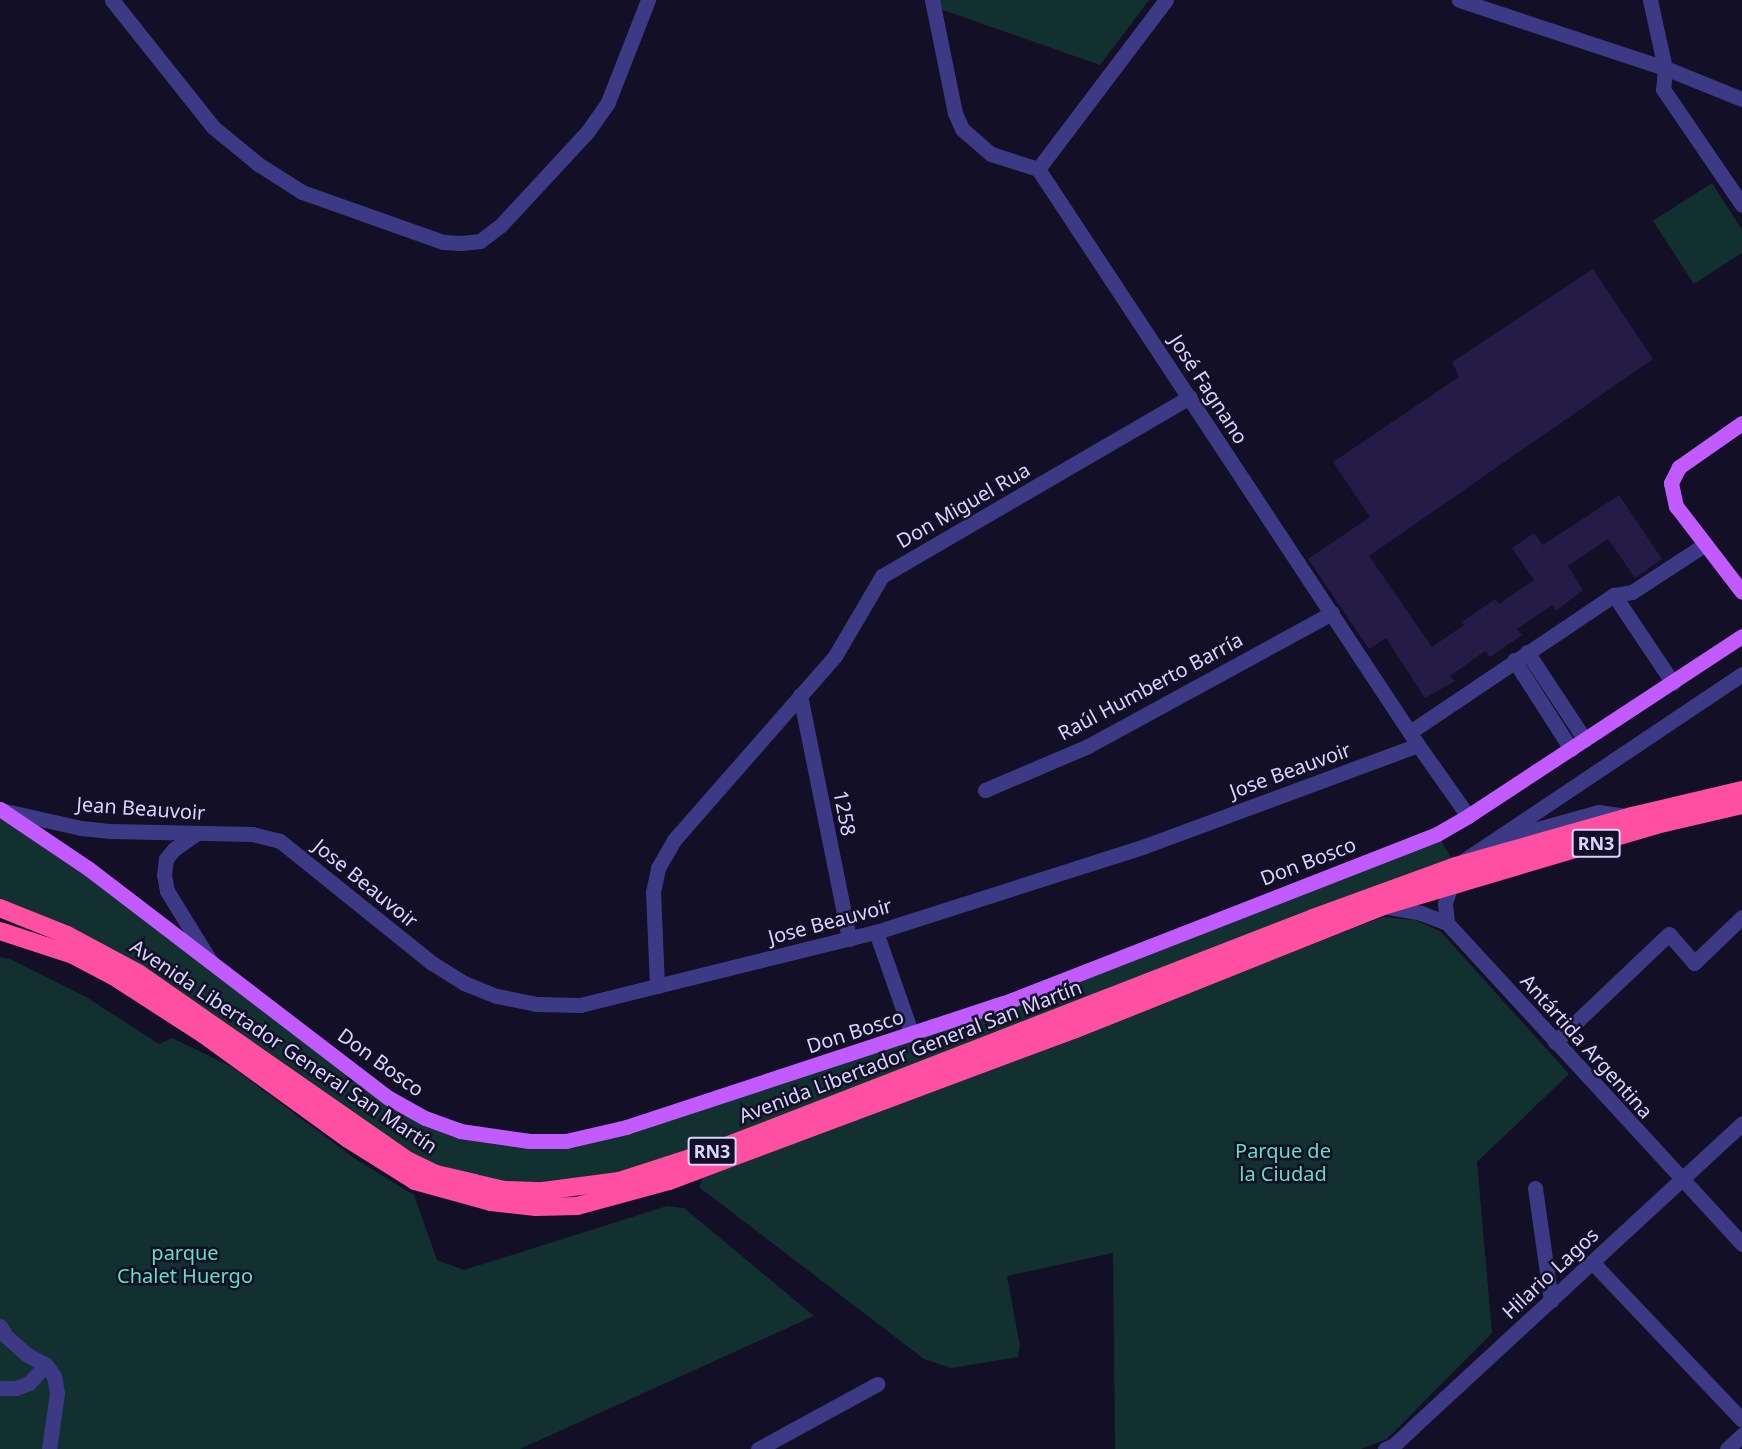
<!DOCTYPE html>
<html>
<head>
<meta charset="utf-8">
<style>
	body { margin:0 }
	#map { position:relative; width:1742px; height:1449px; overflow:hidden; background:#130f26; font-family:"Noto Sans",sans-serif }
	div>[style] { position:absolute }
	.green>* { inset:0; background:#12302f }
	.building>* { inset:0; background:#241b47 }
	.minor>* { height:15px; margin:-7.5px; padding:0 7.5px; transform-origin:7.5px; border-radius:7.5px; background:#3d3a85 }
	.major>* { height:15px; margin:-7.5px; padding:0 7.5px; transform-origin:7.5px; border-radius:7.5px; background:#c25bff }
	.highway>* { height:18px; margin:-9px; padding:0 9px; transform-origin:9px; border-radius:9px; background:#ff4fa3 }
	span { translate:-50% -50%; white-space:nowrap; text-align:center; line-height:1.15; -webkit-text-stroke:5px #130f26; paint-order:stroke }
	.shield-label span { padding:2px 4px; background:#130f26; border:2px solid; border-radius:4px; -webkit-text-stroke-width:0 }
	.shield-label { font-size:18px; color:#d9d4ff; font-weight:700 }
	.street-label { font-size:20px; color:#d9d4ff }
	.park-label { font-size:20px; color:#5fe0c0 }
</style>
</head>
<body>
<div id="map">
	<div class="green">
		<i style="clip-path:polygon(938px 0,1149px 0,1100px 65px,940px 9px)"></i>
		<i style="clip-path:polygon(1712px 183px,1742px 230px,1742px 253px,1694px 284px,1653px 221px)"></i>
		<i style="clip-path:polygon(0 809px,425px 1118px,566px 1141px,912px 1035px,1437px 834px,1456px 866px,721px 1148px,543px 1191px,436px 1174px,186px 1005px,0 908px)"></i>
		<i style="clip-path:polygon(1383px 917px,1415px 920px,1440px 931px,1569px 1074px,1477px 1162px,1492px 1333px,1387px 1439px,1361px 1449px,1115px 1449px,1113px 1253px,1007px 1276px,1020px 1346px,1018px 1357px,951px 1368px,924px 1359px,699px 1187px,703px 1178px)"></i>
		<i style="clip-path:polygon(0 957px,10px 959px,86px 997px,159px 1044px,172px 1038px,232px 1067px,354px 1158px,414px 1195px,437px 1260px,464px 1270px,667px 1206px,684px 1208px,814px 1316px,520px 1449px,0 1449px)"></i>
	</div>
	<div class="building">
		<i style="clip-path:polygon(1593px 269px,1653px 359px,1369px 556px,1432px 647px,1464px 625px,1462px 622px,1495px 599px,1499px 604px,1534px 580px,1512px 548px,1534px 533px,1543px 545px,1619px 495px,1662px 559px,1635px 578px,1608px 539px,1568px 566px,1583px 590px,1556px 611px,1552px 605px,1517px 629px,1522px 635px,1490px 657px,1485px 651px,1450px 676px,1455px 681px,1425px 698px,1386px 638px,1369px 649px,1308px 559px,1370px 517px,1333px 462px,1459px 377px,1452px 362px)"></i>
	</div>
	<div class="minor">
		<i style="left:112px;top:0;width:162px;rotate:51.5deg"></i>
		<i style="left:213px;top:127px;width:58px;rotate:39.4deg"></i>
		<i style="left:258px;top:164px;width:52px;rotate:32.5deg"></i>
		<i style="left:302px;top:192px;width:150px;rotate:19.5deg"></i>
		<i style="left:443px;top:242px;width:18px;rotate:3deg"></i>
		<i style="left:461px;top:243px;width:19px;rotate:-6deg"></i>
		<i style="left:480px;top:241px;width:26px;rotate:-37deg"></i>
		<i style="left:501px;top:225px;width:128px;rotate:-47.2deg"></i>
		<i style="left:588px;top:131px;width:35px;rotate:-55deg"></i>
		<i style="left:608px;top:102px;width:110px;rotate:-68.6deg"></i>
		<i style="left:932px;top:0;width:115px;rotate:78.5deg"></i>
		<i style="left:955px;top:113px;width:17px;rotate:66deg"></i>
		<i style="left:962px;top:129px;width:38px;rotate:41deg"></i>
		<i style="left:991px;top:154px;width:49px;rotate:17.7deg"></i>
		<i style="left:1038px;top:169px;width:690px;rotate:56.59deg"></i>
		<i style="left:1418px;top:745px;width:87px;rotate:54.8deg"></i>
		<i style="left:1459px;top:0;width:217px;rotate:18.3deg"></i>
		<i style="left:1665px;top:68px;width:83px;rotate:21.9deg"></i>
		<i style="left:1650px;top:0;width:70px;rotate:77.6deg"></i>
		<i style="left:1665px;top:68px;width:21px;rotate:95deg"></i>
		<i style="left:1663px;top:89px;width:140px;rotate:55.7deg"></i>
		<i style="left:1038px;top:169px;width:212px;rotate:-52.9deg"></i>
		<i style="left:1614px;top:595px;width:106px;rotate:56.2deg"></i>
		<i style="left:1527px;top:652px;width:105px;rotate:56.6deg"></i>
		<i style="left:1514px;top:660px;width:106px;rotate:57.4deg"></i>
		<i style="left:800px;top:695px;width:249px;rotate:78.6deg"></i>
		<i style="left:1410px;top:732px;width:246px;rotate:-33.9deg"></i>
		<i style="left:1614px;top:595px;width:18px;rotate:-9deg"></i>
		<i style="left:1632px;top:592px;width:86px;rotate:-33.1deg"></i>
		<i style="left:985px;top:790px;width:112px;rotate:-23.1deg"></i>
		<i style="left:1088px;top:746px;width:278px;rotate:-28.6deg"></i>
		<i style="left:1px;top:810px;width:82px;rotate:12.7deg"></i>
		<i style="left:81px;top:828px;width:30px;rotate:6deg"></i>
		<i style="left:111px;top:831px;width:141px;rotate:1.2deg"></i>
		<i style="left:252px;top:834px;width:29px;rotate:14deg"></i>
		<i style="left:280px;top:841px;width:195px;rotate:38.8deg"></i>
		<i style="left:432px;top:963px;width:38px;rotate:32deg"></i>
		<i style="left:464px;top:983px;width:35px;rotate:22deg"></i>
		<i style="left:497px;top:996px;width:41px;rotate:11.3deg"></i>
		<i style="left:537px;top:1004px;width:43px;rotate:1.3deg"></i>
		<i style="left:580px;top:1005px;width:305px;rotate:-13.9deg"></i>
		<i style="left:876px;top:932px;width:282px;rotate:-17.7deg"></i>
		<i style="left:1145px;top:846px;width:291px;rotate:-20.3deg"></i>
		<i style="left:197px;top:833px;width:28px;rotate:145deg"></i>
		<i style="left:174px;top:849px;width:13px;rotate:129deg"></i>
		<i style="left:166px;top:859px;width:16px;rotate:97deg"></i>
		<i style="left:164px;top:875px;width:16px;rotate:79deg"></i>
		<i style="left:167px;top:891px;width:80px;rotate:58.3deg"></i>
		<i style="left:1499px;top:846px;width:38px;rotate:-25deg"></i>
		<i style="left:1534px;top:830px;width:66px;rotate:-15.7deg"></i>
		<i style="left:1598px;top:812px;width:30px;rotate:8deg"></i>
		<i style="left:1463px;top:861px;width:336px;rotate:-33.8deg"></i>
		<i style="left:1383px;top:906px;width:39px;rotate:10deg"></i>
		<i style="left:1421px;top:913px;width:28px;rotate:21deg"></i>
		<i style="left:1447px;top:923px;width:436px;rotate:47.4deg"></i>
		<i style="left:1447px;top:923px;width:20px;rotate:-96deg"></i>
		<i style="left:1445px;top:903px;width:19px;rotate:-72deg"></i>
		<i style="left:876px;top:932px;width:109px;rotate:70.7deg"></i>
		<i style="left:657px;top:986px;width:94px;rotate:-92.4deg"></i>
		<i style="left:653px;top:892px;width:25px;rotate:-78deg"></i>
		<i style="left:658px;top:868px;width:32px;rotate:-60deg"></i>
		<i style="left:674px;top:840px;width:244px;rotate:-48.8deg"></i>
		<i style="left:835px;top:656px;width:93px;rotate:-59.6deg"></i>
		<i style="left:882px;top:576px;width:356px;rotate:-30.2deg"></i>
		<i style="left:1555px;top:1042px;width:157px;rotate:-43.5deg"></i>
		<i style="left:1669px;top:934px;width:38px;rotate:49deg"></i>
		<i style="left:1694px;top:963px;width:66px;rotate:-43.8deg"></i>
		<i style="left:1535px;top:1188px;width:114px;rotate:81.9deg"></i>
		<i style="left:1593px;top:1263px;width:216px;rotate:46.5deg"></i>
		<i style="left:0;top:1326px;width:12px;rotate:59deg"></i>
		<i style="left:6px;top:1336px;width:27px;rotate:42deg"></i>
		<i style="left:26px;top:1354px;width:23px;rotate:29deg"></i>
		<i style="left:46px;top:1365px;width:14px;rotate:54deg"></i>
		<i style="left:54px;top:1376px;width:17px;rotate:80deg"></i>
		<i style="left:57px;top:1393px;width:57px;rotate:98.1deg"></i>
		<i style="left:0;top:1388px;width:16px"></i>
		<i style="left:16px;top:1388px;width:14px;rotate:-21deg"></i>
		<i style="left:29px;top:1383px;width:25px;rotate:-47deg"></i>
		<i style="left:758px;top:1449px;width:136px;rotate:-28.6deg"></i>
		<i style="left:1385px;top:1449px;width:10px;rotate:-24deg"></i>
		<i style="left:1394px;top:1445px;width:25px;rotate:-43deg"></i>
		<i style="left:1412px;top:1428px;width:449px;rotate:-42.7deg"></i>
		<i style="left:1727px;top:1449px;width:21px;rotate:-43deg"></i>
	</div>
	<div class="major">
		<i style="left:1742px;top:423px;width:77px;rotate:145.1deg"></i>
		<i style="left:1679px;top:467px;width:18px;rotate:117deg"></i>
		<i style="left:1671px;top:483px;width:24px;rotate:78deg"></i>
		<i style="left:1676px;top:506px;width:108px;rotate:52.5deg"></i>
		<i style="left:0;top:809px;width:107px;rotate:34deg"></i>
		<i style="left:89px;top:869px;width:377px;rotate:37.4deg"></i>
		<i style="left:389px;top:1098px;width:41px;rotate:29.1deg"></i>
		<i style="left:425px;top:1118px;width:37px;rotate:20deg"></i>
		<i style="left:460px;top:1131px;width:70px;rotate:8.2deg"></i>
		<i style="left:529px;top:1141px;width:37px"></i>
		<i style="left:566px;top:1141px;width:62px;rotate:-13.1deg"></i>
		<i style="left:626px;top:1127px;width:398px;rotate:-18.2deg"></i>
		<i style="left:1004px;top:1003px;width:465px;rotate:-21.3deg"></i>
		<i style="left:1437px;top:834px;width:36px;rotate:-30deg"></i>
		<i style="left:1468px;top:816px;width:328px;rotate:-33.3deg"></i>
	</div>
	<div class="highway">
		<i style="left:0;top:908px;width:72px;rotate:21.9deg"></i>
		<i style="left:67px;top:935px;width:81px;rotate:28.2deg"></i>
		<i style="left:138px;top:973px;width:330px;rotate:34.8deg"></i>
		<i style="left:409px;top:1161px;width:30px;rotate:26deg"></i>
		<i style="left:436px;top:1174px;width:39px;rotate:13deg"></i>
		<i style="left:474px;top:1183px;width:32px;rotate:13deg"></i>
		<i style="left:505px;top:1190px;width:38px;rotate:2deg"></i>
		<i style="left:543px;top:1191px;width:77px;rotate:-7.5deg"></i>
		<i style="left:619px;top:1181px;width:107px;rotate:-17.9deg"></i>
		<i style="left:721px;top:1148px;width:635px;rotate:-21.23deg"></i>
		<i style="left:1313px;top:918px;width:152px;rotate:-20deg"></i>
		<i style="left:1456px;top:866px;width:183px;rotate:-15.9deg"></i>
		<i style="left:1632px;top:816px;width:113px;rotate:-13.3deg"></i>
		<i style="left:0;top:931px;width:77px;rotate:18.2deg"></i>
		<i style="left:73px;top:955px;width:45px;rotate:27.7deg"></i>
		<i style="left:113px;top:976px;width:107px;rotate:32.8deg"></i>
		<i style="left:203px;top:1034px;width:179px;rotate:35.9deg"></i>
		<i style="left:348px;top:1139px;width:79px;rotate:32.1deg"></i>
		<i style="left:415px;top:1181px;width:79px;rotate:15.4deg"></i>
		<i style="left:491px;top:1202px;width:45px;rotate:6.3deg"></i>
		<i style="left:536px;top:1207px;width:41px;rotate:-1.4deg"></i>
		<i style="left:577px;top:1206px;width:95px;rotate:-15.2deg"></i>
		<i style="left:669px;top:1181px;width:434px;rotate:-20.5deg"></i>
		<i style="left:1076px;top:1029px;width:331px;rotate:-21.8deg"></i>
		<i style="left:1383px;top:906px;width:285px;rotate:-16.5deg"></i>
		<i style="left:1656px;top:825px;width:88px;rotate:-13.1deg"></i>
	</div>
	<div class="shield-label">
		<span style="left:1596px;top:843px">RN3</span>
		<span style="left:712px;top:1151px">RN3</span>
	</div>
	<div class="street-label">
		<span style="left:1209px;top:389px;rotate:57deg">José Fagnano</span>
		<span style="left:963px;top:505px;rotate:-30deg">Don Miguel Rua</span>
		<span style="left:1150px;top:686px;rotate:-28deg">Raúl Humberto Barría</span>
		<span style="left:1290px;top:770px;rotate:-20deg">Jose Beauvoir</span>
		<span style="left:141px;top:808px;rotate:4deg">Jean Beauvoir</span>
		<span style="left:845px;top:813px;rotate:79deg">1258</span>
		<span style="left:1308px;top:861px;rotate:-21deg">Don Bosco</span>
		<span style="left:366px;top:883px;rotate:39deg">Jose Beauvoir</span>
		<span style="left:830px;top:921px;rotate:-15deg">Jose Beauvoir</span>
		<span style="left:855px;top:1031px;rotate:-18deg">Don Bosco</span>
		<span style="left:284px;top:1046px;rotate:34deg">Avenida Libertador General San Martín</span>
		<span style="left:1587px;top:1046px;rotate:48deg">Antártida Argentina</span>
		<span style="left:910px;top:1051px;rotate:-21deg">Avenida Libertador General San Martín</span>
		<span style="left:381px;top:1062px;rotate:36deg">Don Bosco</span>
		<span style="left:1550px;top:1273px;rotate:-43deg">Hilario Lagos</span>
	</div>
	<div class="park-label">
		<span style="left:1283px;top:1162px">Parque de<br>la Ciudad</span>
		<span style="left:185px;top:1264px">parque<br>Chalet Huergo</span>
	</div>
</div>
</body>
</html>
